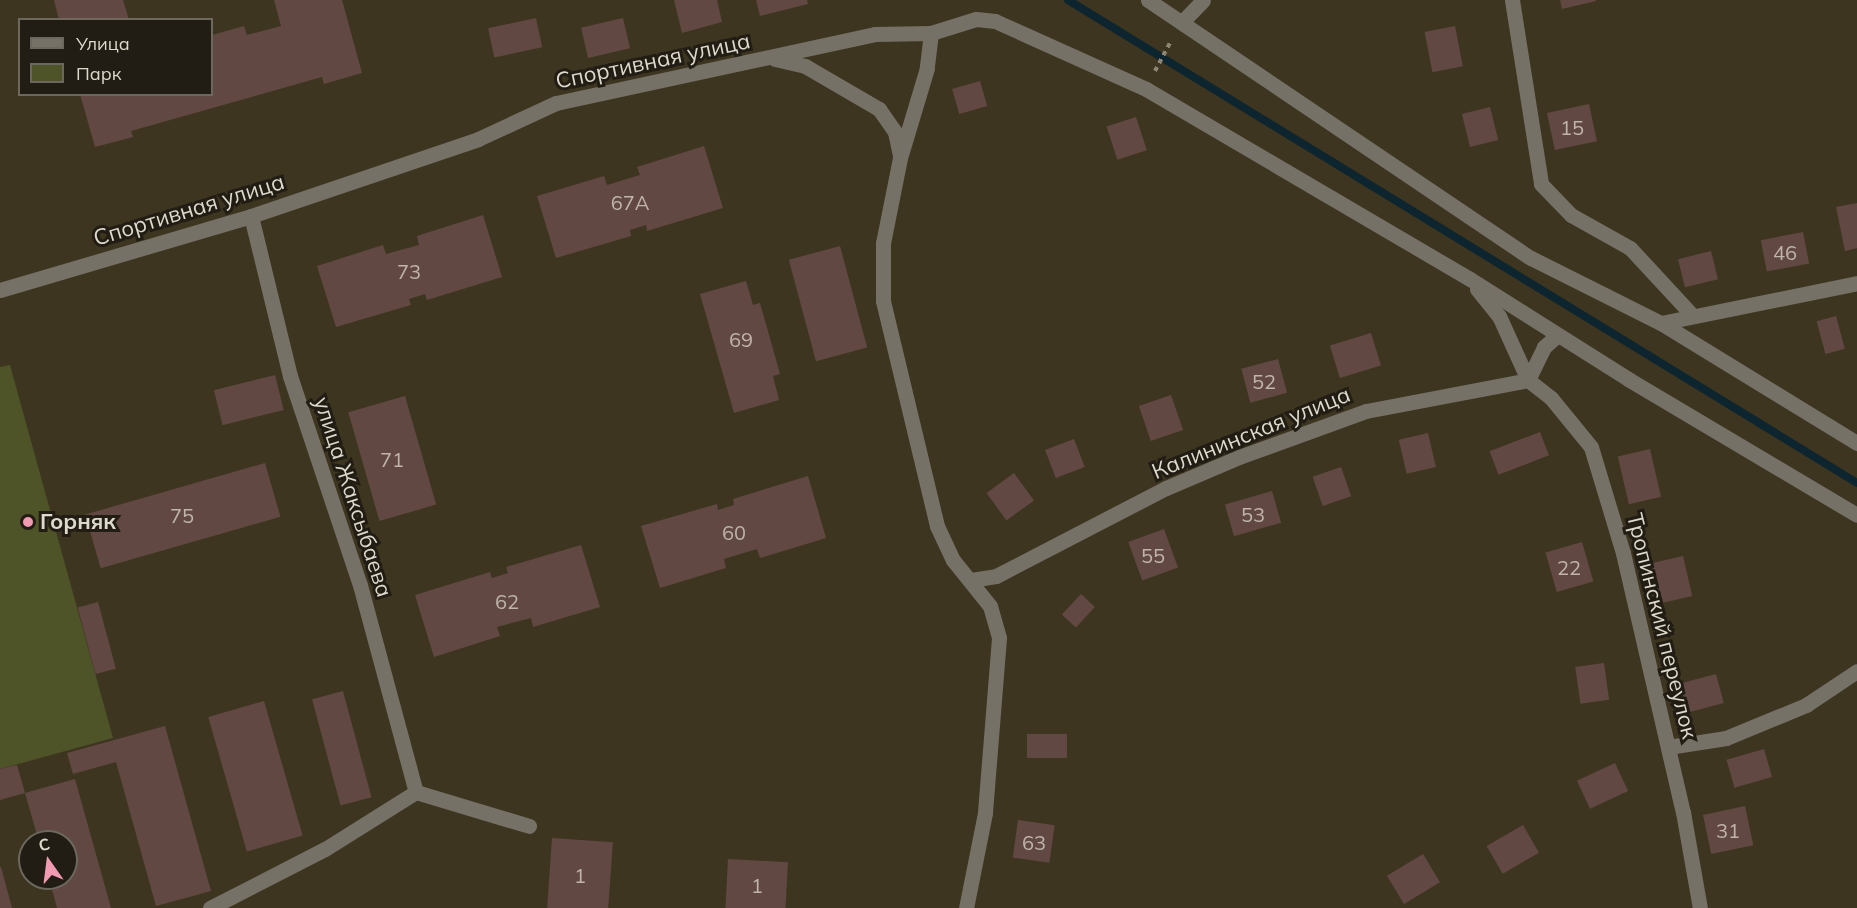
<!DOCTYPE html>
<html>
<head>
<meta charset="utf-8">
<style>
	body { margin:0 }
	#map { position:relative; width:1857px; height:908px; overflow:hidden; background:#3e3520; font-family:Mulish,sans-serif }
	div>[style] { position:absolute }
	.green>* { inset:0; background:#4e5328 }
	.stream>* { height:8px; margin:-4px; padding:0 4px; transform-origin:4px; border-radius:4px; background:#0c252e }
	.building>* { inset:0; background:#624843; transform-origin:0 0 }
	.path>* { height:4px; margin-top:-2px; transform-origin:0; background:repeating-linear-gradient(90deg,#8c8574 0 4.5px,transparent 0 9px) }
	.minor>* { height:15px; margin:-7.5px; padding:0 7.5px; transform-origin:7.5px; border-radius:7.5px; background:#757167 }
	.dots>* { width:16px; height:16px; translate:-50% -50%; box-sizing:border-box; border:3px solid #211d14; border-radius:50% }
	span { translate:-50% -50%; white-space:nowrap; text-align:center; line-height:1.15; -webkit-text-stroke:6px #211d14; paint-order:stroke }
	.number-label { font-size:20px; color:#bfb5aa }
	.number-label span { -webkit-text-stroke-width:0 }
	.street-label { font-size:22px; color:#ded9cc }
	.poi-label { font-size:22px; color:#ded9cc; font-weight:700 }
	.left { translate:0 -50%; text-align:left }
	.legend { position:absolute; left:18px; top:18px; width:195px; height:78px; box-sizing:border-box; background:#211d14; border:2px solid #6d685e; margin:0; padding:8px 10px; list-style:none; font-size:18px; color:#ded9cc }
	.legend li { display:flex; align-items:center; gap:12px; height:30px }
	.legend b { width:30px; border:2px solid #6d685e }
	.north { position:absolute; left:18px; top:830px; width:60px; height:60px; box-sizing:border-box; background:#211d14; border:2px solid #6d685e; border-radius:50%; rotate:346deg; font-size:16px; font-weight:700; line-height:24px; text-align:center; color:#ded9cc }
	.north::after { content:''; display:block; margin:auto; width:21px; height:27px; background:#f19ab2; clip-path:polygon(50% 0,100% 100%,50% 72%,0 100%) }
</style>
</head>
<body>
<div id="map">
	<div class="green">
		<i style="clip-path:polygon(10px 365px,113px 738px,0 769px,0 367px)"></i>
	</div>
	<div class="stream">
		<i style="left:1068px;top:0;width:925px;rotate:31.47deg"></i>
	</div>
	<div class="building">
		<i style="clip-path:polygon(54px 0,123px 0,129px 20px,59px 20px)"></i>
		<i style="clip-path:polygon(274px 0,342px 0,362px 73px,324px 84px,322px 77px,131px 131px,133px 137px,95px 147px,80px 94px,212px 94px,212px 35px,244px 26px,247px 35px,281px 26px)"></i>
		<i style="clip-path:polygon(674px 0,717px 0,722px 22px,682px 33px)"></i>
		<i style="clip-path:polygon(756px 0,807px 0,808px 4px,760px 16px)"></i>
		<i style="clip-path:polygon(1560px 0,1596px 0,1596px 1px,1562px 9px)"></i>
		<i style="left:536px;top:18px;width:30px;height:49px;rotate:78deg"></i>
		<i style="left:623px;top:18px;width:31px;height:43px;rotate:77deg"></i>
		<i style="left:1455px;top:26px;width:41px;height:31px;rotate:79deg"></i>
		<i style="left:980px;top:81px;width:26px;height:29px;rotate:74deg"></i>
		<i style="left:1589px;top:104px;width:38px;height:43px;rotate:78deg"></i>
		<i style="left:1490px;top:107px;width:34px;height:29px;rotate:76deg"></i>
		<i style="left:1136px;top:117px;width:35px;height:31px;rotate:72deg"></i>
		<i style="clip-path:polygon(704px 146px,723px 208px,647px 231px,646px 225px,630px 230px,631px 236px,556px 258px,537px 196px,604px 176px,607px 185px,640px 175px,637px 167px)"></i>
		<i style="clip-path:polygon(1857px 203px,1857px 248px,1845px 251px,1836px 207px)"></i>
		<i style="clip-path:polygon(483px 215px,502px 277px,427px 300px,425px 294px,409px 299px,411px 305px,336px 327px,317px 266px,383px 245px,386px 254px,419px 245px,417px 236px)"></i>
		<i style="left:1803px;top:232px;width:32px;height:43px;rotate:79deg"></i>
		<i style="left:840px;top:246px;width:105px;height:53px;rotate:75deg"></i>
		<i style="left:1711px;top:251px;width:29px;height:34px;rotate:76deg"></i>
		<i style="clip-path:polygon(746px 281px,753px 305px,760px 303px,780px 374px,773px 376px,779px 400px,734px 413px,700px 294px)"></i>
		<i style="left:1836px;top:316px;width:34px;height:20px;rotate:75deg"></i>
		<i style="left:1371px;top:333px;width:34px;height:43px;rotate:73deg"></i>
		<i style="left:1278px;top:359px;width:35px;height:38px;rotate:75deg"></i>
		<i style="left:275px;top:375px;width:36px;height:63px;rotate:76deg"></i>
		<i style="left:1171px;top:395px;width:37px;height:34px;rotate:71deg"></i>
		<i style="left:405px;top:396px;width:113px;height:59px;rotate:74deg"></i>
		<i style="left:1540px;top:432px;width:25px;height:54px;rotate:69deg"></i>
		<i style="left:1428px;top:433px;width:35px;height:30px;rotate:77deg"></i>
		<i style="left:1074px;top:439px;width:30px;height:31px;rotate:69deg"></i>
		<i style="left:1650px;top:449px;width:49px;height:33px;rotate:77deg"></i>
		<i style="left:265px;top:463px;width:56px;height:187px;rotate:74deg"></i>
		<i style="left:1341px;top:467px;width:31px;height:30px;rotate:71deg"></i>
		<i style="left:1014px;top:473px;width:34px;height:34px;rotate:54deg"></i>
		<i style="clip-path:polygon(808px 476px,826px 538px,760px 558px,757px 549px,724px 559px,726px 568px,660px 588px,641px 526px,717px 504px,718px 510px,734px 505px,733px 499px)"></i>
		<i style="left:1272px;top:491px;width:33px;height:49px;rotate:74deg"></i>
		<i style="left:1164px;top:529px;width:41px;height:38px;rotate:70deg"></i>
		<i style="left:1582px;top:542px;width:41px;height:38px;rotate:74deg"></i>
		<i style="clip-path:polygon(581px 545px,600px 607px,533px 627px,531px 618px,497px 627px,500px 636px,434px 657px,415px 595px,490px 572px,492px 578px,508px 573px,506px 567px)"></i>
		<i style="left:1683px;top:556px;width:41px;height:38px;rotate:77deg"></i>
		<i style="left:1081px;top:594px;width:19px;height:28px;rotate:43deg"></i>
		<i style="left:98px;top:602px;width:69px;height:21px;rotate:75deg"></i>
		<i style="left:1604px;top:663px;width:37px;height:29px;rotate:82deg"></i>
		<i style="left:1716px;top:674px;width:30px;height:40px;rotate:75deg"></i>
		<i style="left:343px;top:691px;width:110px;height:32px;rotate:75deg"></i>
		<i style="left:264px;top:701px;width:140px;height:58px;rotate:74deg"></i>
		<i style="clip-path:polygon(165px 726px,211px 891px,156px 906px,116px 762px,73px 774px,67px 753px)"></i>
		<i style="left:1027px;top:734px;width:40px;height:24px"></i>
		<i style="left:1764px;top:749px;width:29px;height:39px;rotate:74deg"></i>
		<i style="left:1615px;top:763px;width:31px;height:42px;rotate:65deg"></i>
		<i style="clip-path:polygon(17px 765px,25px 793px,0 800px,0 769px)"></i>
		<i style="clip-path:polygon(75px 779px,111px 908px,57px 908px,49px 878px,66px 878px,66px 842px,39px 842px,25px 793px)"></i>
		<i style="left:1745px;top:806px;width:40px;height:43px;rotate:78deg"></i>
		<i style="left:1018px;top:820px;width:37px;height:38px;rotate:8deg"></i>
		<i style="left:1523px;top:825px;width:32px;height:42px;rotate:60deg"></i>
		<i style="left:552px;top:838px;width:61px;height:70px;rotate:4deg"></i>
		<i style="left:1423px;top:854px;width:33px;height:42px;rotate:59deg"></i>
		<i style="left:728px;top:859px;width:60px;height:49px;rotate:3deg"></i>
		<i style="clip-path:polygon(0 867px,1px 867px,12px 908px,0 908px)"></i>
	</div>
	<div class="path">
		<i style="left:1155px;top:71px;width:34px;rotate:-62deg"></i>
	</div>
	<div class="minor">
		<i style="left:1148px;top:0;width:462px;rotate:34deg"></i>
		<i style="left:1531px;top:258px;width:145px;rotate:26.6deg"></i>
		<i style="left:1661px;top:323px;width:230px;rotate:31.5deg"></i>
		<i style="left:1512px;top:0;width:186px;rotate:81deg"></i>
		<i style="left:1541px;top:184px;width:43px;rotate:45.9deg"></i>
		<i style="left:1571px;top:215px;width:68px;rotate:29.2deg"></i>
		<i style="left:1630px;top:248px;width:91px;rotate:47.2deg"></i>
		<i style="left:1182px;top:22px;width:30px;rotate:-46deg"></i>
		<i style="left:931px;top:33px;width:35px;rotate:97deg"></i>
		<i style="left:927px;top:68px;width:94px;rotate:106.7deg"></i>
		<i style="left:900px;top:158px;width:87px;rotate:101.3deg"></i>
		<i style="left:883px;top:243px;width:58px;rotate:90deg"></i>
		<i style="left:883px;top:301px;width:231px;rotate:76.5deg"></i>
		<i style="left:937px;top:526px;width:38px;rotate:65deg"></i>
		<i style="left:953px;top:560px;width:59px;rotate:51.2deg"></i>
		<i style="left:990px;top:606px;width:33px;rotate:74deg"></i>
		<i style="left:999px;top:638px;width:176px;rotate:94.6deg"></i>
		<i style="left:985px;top:813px;width:97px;rotate:101.3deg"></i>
		<i style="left:775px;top:59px;width:31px;rotate:13deg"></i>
		<i style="left:805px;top:66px;width:86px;rotate:30.2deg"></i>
		<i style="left:879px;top:109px;width:28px;rotate:55deg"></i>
		<i style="left:895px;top:132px;width:24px;rotate:78deg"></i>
		<i style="left:251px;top:216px;width:165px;rotate:76.3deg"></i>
		<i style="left:290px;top:376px;width:220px;rotate:71.5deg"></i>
		<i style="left:360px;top:585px;width:214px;rotate:74.9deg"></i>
		<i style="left:1477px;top:289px;width:35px;rotate:51deg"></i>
		<i style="left:1499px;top:316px;width:70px;rotate:65.6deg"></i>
		<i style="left:1528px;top:380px;width:29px;rotate:38deg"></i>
		<i style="left:1551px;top:398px;width:63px;rotate:50.8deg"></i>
		<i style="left:1591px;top:447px;width:111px;rotate:73.2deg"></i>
		<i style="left:1623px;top:553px;width:266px;rotate:77deg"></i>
		<i style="left:1683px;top:812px;width:97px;rotate:80deg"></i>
		<i style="left:0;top:290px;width:262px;rotate:-16.4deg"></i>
		<i style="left:251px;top:216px;width:240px;rotate:-18.7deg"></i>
		<i style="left:478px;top:139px;width:86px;rotate:-24.8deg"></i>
		<i style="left:556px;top:103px;width:326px;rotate:-12.2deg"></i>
		<i style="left:875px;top:34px;width:56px;rotate:-1deg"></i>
		<i style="left:931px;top:33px;width:47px;rotate:-17.3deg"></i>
		<i style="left:976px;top:19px;width:19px;rotate:6deg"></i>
		<i style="left:995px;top:21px;width:166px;rotate:24.2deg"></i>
		<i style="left:1146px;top:89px;width:376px;rotate:30.4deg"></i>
		<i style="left:1470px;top:279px;width:187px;rotate:32.3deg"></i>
		<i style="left:1628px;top:379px;width:266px;rotate:30.7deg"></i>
		<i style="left:1661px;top:323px;width:200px;rotate:-11.5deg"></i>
		<i style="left:1528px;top:380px;width:37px;rotate:-64deg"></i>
		<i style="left:1544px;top:347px;width:18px;rotate:-41deg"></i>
		<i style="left:971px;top:580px;width:25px;rotate:-9deg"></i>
		<i style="left:996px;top:576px;width:191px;rotate:-27.4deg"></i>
		<i style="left:1166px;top:488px;width:79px;rotate:-23deg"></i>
		<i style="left:1239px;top:457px;width:135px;rotate:-19.9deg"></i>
		<i style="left:1366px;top:411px;width:165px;rotate:-10.8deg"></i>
		<i style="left:1668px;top:747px;width:59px;rotate:-8.8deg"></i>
		<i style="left:1726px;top:738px;width:87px;rotate:-22.4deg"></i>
		<i style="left:1806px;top:705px;width:61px;rotate:-33.7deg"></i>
		<i style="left:210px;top:908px;width:129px;rotate:-27.2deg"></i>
		<i style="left:325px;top:849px;width:107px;rotate:-32.1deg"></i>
		<i style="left:416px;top:792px;width:118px;rotate:16.7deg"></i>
	</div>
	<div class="dots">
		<i style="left:28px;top:522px;background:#f19ab2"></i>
	</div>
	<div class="number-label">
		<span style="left:1572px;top:127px">15</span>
		<span style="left:630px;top:202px">67А</span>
		<span style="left:1785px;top:252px">46</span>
		<span style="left:409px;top:271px">73</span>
		<span style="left:741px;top:339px">69</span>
		<span style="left:1264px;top:381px">52</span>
		<span style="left:392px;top:459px">71</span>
		<span style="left:1253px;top:514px">53</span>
		<span style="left:182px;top:515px">75</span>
		<span style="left:734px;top:532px">60</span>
		<span style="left:1153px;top:555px">55</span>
		<span style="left:1569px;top:567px">22</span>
		<span style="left:507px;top:601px">62</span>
		<span style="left:1728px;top:830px">31</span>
		<span style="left:1034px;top:842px">63</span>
		<span style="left:580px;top:875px">1</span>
		<span style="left:757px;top:885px">1</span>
	</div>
	<div class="street-label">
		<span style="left:653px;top:61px;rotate:-12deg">Спортивная улица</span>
		<span style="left:189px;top:210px;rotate:-17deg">Спортивная улица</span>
		<span style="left:1251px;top:433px;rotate:-22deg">Калининская улица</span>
		<span style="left:353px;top:497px;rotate:72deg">улица Жаксыбаева</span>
		<span style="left:1662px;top:626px;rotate:76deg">Тропинский переулок</span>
	</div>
	<div class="poi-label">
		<span class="left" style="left:40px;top:522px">Горняк</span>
	</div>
	<ul class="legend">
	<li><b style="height:8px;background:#757167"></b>Улица</li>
	<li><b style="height:16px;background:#4e5328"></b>Парк</li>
	</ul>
	<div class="north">С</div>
</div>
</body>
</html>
